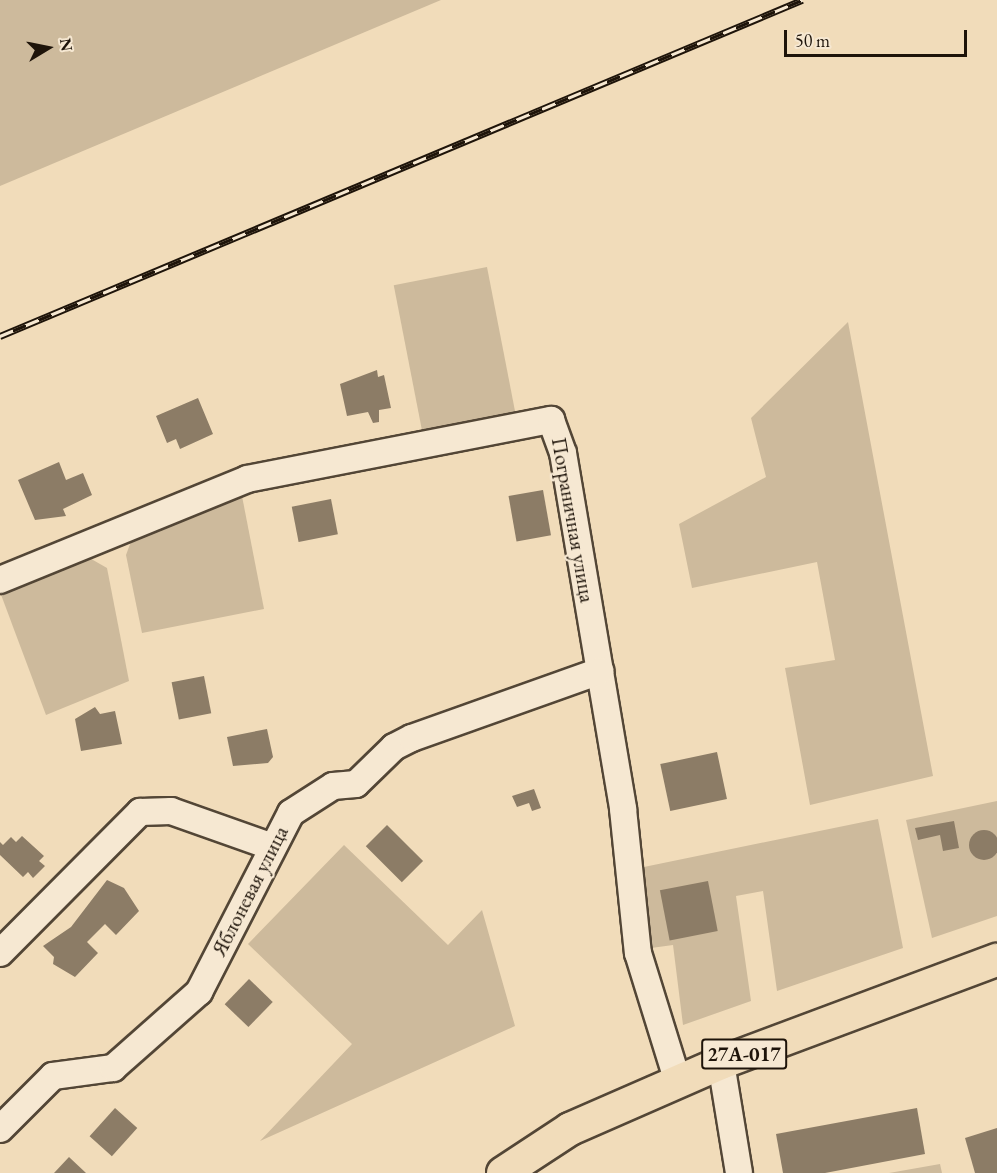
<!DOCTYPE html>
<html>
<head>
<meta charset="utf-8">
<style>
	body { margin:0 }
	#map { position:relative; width:997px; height:1173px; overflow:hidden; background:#f1dcba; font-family:"EB Garamond",serif }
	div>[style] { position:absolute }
	.green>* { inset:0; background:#cdba9c; transform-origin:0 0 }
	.building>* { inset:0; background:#8c7c66; transform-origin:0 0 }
	.round { border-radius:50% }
	.roads { filter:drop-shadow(2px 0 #534636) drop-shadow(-2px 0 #534636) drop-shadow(0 2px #534636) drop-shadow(0 -2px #534636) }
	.minor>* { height:26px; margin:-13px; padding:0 13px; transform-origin:13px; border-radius:13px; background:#f6e8d2 }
	.major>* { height:32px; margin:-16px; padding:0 16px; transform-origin:16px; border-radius:16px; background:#f1dcba }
	.rail>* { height:7px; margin-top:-3.5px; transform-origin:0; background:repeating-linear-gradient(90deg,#f6e8d2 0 14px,#1e140a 0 28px); box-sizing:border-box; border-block:2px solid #1e140a }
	span { translate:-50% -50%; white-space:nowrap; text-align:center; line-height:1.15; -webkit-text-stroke:4.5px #f6e8d2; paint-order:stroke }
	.shield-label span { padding:2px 4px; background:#f6e8d2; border:2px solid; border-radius:4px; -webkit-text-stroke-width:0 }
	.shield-label { font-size:20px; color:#1e140a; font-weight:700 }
	.street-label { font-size:21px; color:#1e140a }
	.north { position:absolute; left:18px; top:18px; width:60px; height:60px; -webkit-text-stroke:4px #f6e8d2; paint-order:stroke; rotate:80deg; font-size:16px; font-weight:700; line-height:24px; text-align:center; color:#1e140a }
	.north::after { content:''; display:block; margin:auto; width:21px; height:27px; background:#1e140a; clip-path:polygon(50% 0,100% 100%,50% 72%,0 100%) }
	.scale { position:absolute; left:784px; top:30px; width:183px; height:27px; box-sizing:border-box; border:3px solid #1e140a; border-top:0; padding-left:8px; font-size:18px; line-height:21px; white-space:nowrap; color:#1e140a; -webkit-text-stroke:4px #f6e8d2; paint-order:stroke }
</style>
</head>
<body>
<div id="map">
	<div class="green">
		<i style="clip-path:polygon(0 0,441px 0,0 186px)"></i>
		<i style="left:487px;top:267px;width:153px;height:95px;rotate:79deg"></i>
		<i style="clip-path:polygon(848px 322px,933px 776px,810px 805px,785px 668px,835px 660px,817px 562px,692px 588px,679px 524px,766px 477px,751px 418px)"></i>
		<i style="clip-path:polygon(241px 491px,264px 609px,142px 633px,126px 555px,133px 536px)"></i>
		<i style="clip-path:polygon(86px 556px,107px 568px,129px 681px,46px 715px,0 592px)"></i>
		<i style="clip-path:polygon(997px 801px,997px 916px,932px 938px,906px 820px)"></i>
		<i style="clip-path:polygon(878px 819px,903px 948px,777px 991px,763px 891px,736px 896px,751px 1001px,683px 1025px,673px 945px,651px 948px,639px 868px)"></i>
		<i style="clip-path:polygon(344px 845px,448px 945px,482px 910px,515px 1026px,260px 1141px,352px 1044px,248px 944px)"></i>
		<i style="clip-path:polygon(940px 1164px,942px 1173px,889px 1173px)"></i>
	</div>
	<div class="building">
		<i style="clip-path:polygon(377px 370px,378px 377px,384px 375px,391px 408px,379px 410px,379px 422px,373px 423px,368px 412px,347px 416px,340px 384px)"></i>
		<i style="clip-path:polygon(198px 398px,213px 434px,180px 449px,176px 439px,167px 443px,156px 416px)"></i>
		<i style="clip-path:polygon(59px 462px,66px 480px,83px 473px,92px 495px,63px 509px,66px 516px,35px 520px,18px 480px)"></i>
		<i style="left:543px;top:490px;width:46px;height:35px;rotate:80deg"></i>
		<i style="left:331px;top:499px;width:36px;height:40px;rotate:79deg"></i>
		<i style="left:204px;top:676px;width:38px;height:33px;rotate:79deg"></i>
		<i style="clip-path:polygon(95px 707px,100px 714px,115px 711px,122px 744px,81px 751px,75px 719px)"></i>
		<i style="clip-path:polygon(267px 729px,273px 757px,268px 763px,233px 766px,227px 737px)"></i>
		<i style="left:717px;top:752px;width:48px;height:58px;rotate:78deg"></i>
		<i style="clip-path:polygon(534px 789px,541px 808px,532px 811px,529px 803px,517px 807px,512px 796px)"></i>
		<i style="clip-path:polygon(954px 821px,959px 848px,943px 851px,940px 835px,918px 840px,915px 828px)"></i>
		<i style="left:387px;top:825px;width:51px;height:30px;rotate:45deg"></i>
		<i class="round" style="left:969px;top:830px;width:30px;height:30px"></i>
		<i style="clip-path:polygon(22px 836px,44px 856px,39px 861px,45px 866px,33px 878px,28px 872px,23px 877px,0 855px,0 842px,3px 845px,11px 837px,16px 842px)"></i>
		<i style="clip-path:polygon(107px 880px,124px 888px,139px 911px,116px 935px,105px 924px,87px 942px,98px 953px,75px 977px,53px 964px,54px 957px,43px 946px,71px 927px)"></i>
		<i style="left:708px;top:881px;width:51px;height:49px;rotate:79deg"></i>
		<i style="left:249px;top:979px;width:33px;height:35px;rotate:44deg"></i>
		<i style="left:115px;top:1108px;width:30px;height:38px;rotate:42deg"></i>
		<i style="clip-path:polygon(917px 1108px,925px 1154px,825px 1173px,783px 1173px,776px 1134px)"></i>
		<i style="clip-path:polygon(997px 1128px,997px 1173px,975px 1173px,965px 1138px)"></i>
		<i style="clip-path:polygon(69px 1157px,86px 1173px,54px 1173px)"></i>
	</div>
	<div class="roads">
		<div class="minor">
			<i style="left:0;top:580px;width:267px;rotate:-22.2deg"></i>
			<i style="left:247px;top:479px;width:310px;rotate:-11deg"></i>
			<i style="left:551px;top:420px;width:35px;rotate:70deg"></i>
			<i style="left:563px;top:453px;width:361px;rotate:80.4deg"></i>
			<i style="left:623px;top:809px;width:145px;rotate:84.1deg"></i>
			<i style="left:638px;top:953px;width:135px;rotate:72.8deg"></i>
			<i style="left:0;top:953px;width:199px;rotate:-45.2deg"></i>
			<i style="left:140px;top:812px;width:31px;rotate:-2deg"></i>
			<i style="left:171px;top:811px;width:105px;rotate:19.5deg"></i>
			<i style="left:721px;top:1063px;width:111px;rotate:80.7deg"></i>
			<i style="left:0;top:1129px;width:75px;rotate:-45deg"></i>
			<i style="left:53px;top:1076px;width:61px;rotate:-7.6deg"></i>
			<i style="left:113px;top:1068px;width:115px;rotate:-41.5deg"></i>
			<i style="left:199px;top:992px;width:201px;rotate:-62.8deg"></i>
			<i style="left:291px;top:813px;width:50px;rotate:-32.7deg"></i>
			<i style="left:333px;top:786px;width:23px;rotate:-5deg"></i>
			<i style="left:356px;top:784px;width:53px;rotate:-44.2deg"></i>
			<i style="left:394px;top:747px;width:20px;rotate:-27deg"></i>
			<i style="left:412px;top:738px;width:200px;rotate:-19.6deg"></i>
		</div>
		<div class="major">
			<i style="left:503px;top:1173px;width:80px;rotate:-33.3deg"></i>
			<i style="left:570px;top:1129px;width:165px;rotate:-23.6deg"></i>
			<i style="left:721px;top:1063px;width:295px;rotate:-20.5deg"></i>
		</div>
	</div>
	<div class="rail">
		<i style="left:0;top:336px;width:870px;rotate:-22.73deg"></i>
	</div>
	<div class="shield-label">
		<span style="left:744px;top:1054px">27А-017</span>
	</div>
	<div class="street-label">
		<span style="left:573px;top:520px;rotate:80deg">Пограничная улица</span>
		<span style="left:250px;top:891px;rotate:-63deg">Яблоневая улица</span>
	</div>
	<div class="north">N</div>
	<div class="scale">50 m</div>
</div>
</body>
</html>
